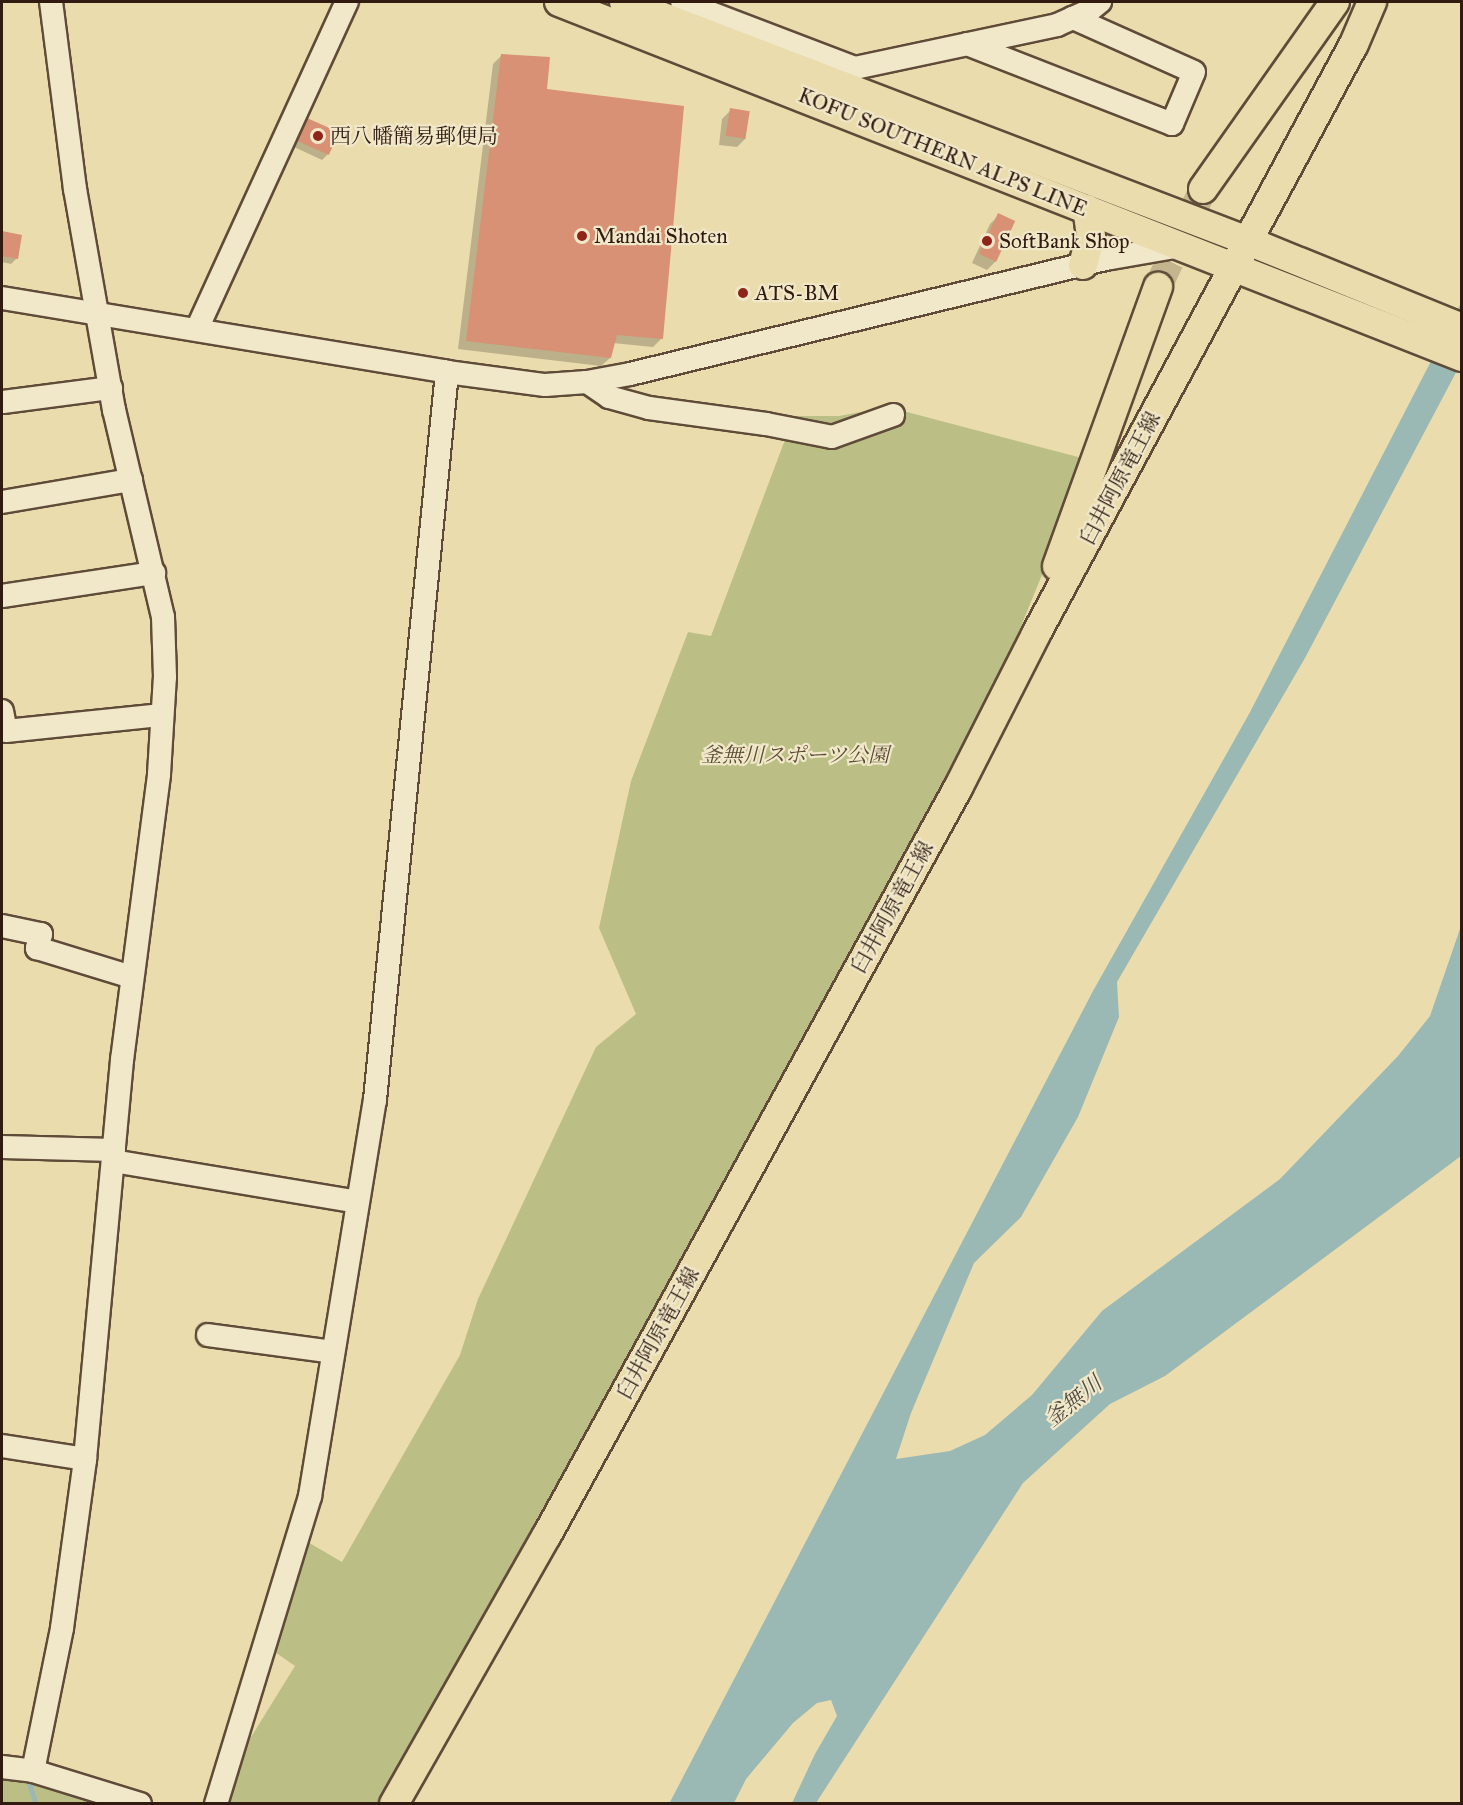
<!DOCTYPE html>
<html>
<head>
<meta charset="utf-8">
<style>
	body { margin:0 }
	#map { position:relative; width:1463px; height:1805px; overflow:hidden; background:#eadcad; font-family:"IM FELL Great Primer","Noto Serif JP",serif }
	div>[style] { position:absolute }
	.green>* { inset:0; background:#bbbf86 }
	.water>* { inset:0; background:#9bb9b4 }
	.shadow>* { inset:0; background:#0003 }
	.stream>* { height:5px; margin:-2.5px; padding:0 2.5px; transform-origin:2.5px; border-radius:2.5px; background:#9bb9b4 }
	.building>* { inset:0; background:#d89175; transform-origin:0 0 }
	.major-tunnel>* { height:28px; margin-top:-14px; transform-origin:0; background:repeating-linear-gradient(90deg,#c5b58e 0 28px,transparent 0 42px) }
	.roads { filter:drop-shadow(2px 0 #5f4b38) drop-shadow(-2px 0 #5f4b38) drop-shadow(0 2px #5f4b38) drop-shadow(0 -2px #5f4b38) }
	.minor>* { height:22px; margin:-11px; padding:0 11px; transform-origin:11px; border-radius:11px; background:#f1e8ca }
	.major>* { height:28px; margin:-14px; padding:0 14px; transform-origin:14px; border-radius:14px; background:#eadcad }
	.dots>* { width:16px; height:16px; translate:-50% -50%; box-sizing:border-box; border:3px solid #f1e8ca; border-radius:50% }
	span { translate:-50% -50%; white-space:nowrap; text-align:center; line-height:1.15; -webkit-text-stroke:4.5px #f1e8ca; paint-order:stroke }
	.poi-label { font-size:21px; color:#311b11 }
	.left { translate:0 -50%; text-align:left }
	.street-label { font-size:21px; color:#311b11 }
	.park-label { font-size:21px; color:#5a4c34; font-style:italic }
	.water-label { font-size:22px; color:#514a42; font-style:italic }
	.frame { position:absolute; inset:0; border:3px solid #311b11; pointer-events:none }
</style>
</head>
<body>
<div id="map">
	<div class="green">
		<i style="clip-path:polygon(888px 407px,1082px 458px,1059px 533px,1004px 668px,778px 1094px,381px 1803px,223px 1804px,233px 1766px,295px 1666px,272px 1650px,306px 1541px,342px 1562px,460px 1355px,478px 1299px,596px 1047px,636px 1014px,599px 928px,631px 781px,688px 632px,711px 636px,794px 416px,839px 416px)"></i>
		<i style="clip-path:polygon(2px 1779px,38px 1784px,100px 1803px,2px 1803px)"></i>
	</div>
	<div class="water">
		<i style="clip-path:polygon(1461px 303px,1461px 363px,1305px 658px,1117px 982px,1119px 1017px,1078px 1117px,1021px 1217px,974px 1263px,911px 1413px,896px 1459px,950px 1451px,985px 1435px,1032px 1395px,1102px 1311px,1280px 1179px,1398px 1056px,1430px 1016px,1461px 926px,1461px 1156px,1165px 1376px,1110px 1404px,1023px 1483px,816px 1803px,792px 1803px,815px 1754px,837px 1716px,831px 1700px,817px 1703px,793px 1723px,746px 1779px,734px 1803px,669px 1804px,1093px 991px,1249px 714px)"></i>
	</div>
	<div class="shadow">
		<i style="clip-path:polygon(501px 56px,545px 90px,662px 338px,653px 347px,613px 343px,610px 358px,601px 366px,458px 349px,493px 64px)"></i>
		<i style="clip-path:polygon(731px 110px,746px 138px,737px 147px,719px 145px,722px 119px)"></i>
		<i style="clip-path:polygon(307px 119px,328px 154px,322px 160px,292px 146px,301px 125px)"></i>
		<i style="clip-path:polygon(999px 215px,996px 261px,987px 270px,972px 263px,990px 224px)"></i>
		<i style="clip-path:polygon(2px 233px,20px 236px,17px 258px,11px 264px,2px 262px)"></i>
	</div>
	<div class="stream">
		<i style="left:27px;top:1777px;width:28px;rotate:72deg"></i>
	</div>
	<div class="building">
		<i style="clip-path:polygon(501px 54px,550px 57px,547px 89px,684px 106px,663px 339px,617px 335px,611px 358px,466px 341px)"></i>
		<i style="left:730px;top:108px;width:20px;height:28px;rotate:9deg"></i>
		<i style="left:307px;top:118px;width:35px;height:25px;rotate:24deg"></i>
		<i style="left:998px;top:213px;width:19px;height:45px;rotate:25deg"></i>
		<i style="clip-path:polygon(2px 231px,22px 235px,18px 259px,2px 256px)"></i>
	</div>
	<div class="major-tunnel">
		<i style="left:1158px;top:287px;width:108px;rotate:-65.3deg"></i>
	</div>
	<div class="roads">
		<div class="minor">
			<i style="left:682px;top:2px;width:185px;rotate:20.9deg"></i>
			<i style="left:855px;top:68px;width:207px;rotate:-12deg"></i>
			<i style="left:1057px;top:25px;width:36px;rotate:-24deg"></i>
			<i style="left:1090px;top:10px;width:13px;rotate:-39deg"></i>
			<i style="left:967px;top:44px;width:220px;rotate:21.3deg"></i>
			<i style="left:1172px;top:124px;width:56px;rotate:-67.1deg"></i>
			<i style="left:1194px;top:72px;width:133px;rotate:-155.9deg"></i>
			<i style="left:2px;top:298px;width:451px;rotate:9.4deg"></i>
			<i style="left:447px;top:372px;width:99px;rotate:7.6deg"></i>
			<i style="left:545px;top:385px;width:42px;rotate:-4.1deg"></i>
			<i style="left:587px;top:382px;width:44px;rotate:-10.5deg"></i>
			<i style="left:630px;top:374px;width:495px;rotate:-13.6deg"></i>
			<i style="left:1111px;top:258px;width:70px;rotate:-9.9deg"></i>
			<i style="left:197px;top:329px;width:360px;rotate:-65.4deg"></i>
			<i style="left:587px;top:382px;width:27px;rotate:34deg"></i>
			<i style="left:609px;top:397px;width:41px;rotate:15.4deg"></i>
			<i style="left:649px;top:408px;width:118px;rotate:7.8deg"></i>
			<i style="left:766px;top:424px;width:67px;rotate:11.1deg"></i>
			<i style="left:832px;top:437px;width:65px;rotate:-19.8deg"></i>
			<i style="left:3px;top:402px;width:109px;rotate:-7.4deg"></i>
			<i style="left:2px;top:502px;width:131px;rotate:-9.7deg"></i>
			<i style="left:2px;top:596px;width:154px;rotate:-8.6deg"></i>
			<i style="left:2px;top:711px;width:20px;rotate:79deg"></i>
			<i style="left:6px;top:731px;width:157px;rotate:-5.9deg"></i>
			<i style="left:2px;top:926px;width:40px;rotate:12deg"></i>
			<i style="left:41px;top:934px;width:15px;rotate:106deg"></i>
			<i style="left:37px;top:948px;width:99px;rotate:17deg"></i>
			<i style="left:2px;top:1147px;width:112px;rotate:1.5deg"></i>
			<i style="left:113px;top:1161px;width:248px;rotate:9.5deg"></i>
			<i style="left:208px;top:1335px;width:126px;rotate:7.7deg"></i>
			<i style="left:2px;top:1446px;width:84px;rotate:8.9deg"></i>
			<i style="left:2px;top:1767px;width:31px;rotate:7deg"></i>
			<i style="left:33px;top:1771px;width:112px;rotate:17.1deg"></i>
			<i style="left:33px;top:1771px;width:146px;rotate:-78.5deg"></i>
			<i style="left:62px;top:1628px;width:171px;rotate:-82.2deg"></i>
			<i style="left:85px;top:1459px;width:401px;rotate:-84.7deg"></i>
			<i style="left:122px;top:1060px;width:288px;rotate:-82.6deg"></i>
			<i style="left:159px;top:774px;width:97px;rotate:-86.5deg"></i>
			<i style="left:165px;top:677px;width:60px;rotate:-91.9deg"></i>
			<i style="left:163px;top:617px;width:213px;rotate:-103.3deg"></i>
			<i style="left:114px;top:410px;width:224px;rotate:-100deg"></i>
			<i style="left:75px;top:189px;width:189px;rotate:-97.3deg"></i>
			<i style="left:216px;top:1804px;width:322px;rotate:-73deg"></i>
			<i style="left:310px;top:1496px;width:401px;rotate:-80.7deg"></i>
			<i style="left:375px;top:1100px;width:732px;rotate:-84.35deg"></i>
		</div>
		<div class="major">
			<i style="left:559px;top:2px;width:970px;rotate:21.46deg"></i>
			<i style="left:624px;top:2px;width:668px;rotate:20.96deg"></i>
			<i style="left:1248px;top:241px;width:231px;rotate:22.1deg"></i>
			<i style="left:1203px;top:189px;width:229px;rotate:-54.8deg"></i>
			<i style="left:1083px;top:265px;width:30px;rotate:-75deg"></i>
			<i style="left:1091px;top:236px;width:27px;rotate:-98deg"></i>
			<i style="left:1057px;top:566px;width:297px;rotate:-70.1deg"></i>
			<i style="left:394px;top:1804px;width:309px;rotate:-60.4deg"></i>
			<i style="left:547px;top:1535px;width:853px;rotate:-61.18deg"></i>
			<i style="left:958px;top:788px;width:173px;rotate:-63.1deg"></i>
			<i style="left:1036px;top:634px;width:670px;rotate:-61.68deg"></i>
			<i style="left:1354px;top:44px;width:46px;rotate:-66.8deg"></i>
		</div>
	</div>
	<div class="dots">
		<i style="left:318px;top:136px;background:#8f2418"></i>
		<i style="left:582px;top:236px;background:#8f2418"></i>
		<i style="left:987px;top:241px;background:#8f2418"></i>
		<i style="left:743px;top:293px;background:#8f2418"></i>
	</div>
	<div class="poi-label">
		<span class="left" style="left:330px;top:136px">西八幡簡易郵便局</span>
		<span class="left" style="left:594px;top:236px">Mandai Shoten</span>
		<span class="left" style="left:999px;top:241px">SoftBank Shop</span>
		<span class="left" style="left:755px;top:293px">ATS-BM</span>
	</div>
	<div class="street-label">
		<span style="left:943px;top:152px;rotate:22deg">KOFU SOUTHERN ALPS LINE</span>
		<span style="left:1120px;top:478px;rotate:-62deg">臼井阿原竜王線</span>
		<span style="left:892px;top:907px;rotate:-61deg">臼井阿原竜王線</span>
		<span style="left:658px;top:1333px;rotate:-61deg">臼井阿原竜王線</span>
	</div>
	<div class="park-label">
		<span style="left:795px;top:755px">釜無川スポーツ公園</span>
	</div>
	<div class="water-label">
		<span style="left:1073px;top:1401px;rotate:-39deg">釜無川</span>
	</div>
	<div class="frame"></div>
</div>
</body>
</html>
